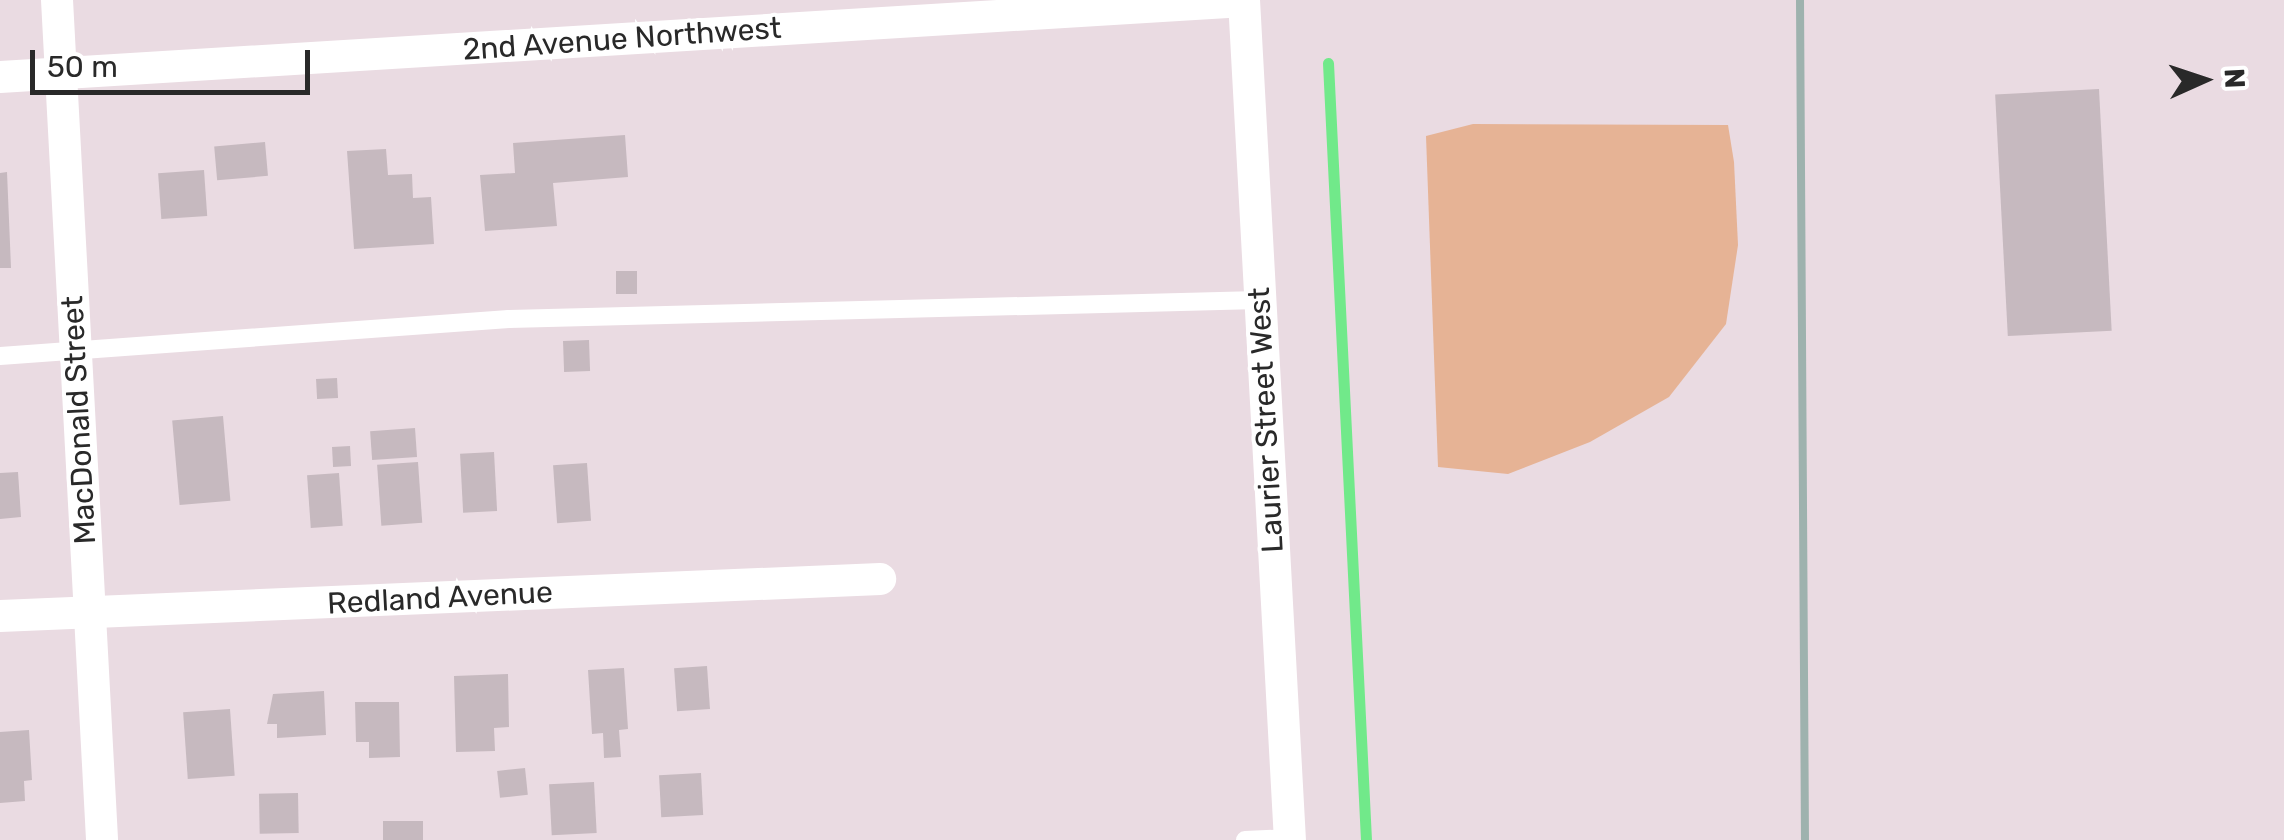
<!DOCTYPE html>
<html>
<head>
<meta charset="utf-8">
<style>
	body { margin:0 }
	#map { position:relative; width:2284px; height:840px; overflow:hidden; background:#eadbe2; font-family:Rubik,sans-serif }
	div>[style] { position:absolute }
	.pitch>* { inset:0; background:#e6b395 }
	.stream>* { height:11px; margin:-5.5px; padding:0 5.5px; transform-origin:5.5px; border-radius:5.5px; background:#71e98a }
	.building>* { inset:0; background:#c6b9bf; transform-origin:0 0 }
	.lane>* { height:18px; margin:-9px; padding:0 9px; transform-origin:9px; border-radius:9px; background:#fff }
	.street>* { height:32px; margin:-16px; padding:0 16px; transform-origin:16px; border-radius:16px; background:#fff }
	.rail>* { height:8px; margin:-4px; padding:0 4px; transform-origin:4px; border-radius:4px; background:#9eb2ae }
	span { translate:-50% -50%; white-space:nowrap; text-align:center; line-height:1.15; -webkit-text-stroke:8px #fff; paint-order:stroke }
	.street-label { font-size:30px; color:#292929 }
	.north { position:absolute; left:2154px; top:30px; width:100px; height:100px; -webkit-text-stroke:8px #fff; paint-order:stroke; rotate:87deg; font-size:28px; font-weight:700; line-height:40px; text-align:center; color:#292929 }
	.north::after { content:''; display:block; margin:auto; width:35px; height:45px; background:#292929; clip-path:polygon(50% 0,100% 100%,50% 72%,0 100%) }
	.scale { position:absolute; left:30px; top:50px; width:280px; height:45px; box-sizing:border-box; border:5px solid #292929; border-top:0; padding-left:12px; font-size:30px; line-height:35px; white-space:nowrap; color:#292929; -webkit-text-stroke:8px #fff; paint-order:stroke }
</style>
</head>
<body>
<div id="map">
	<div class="pitch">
		<i style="clip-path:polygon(1473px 124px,1728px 125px,1734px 162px,1738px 245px,1726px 324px,1669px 397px,1590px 442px,1508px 474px,1438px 467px,1426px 136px)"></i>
	</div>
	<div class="stream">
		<i style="left:1328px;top:63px;width:778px;rotate:87.2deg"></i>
	</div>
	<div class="building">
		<i style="left:2099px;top:89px;width:242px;height:104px;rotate:87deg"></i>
		<i style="clip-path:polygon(625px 135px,628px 177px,553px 183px,557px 226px,485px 231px,480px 175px,515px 173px,513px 143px)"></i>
		<i style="left:265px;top:142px;width:34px;height:51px;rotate:85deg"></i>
		<i style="clip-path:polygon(386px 149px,388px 175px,412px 174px,413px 198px,431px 197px,434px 244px,354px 249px,347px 151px)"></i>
		<i style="left:204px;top:170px;width:46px;height:46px;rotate:86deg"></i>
		<i style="clip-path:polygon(7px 172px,11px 268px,0 268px,0 173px)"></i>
		<i style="left:616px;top:271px;width:21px;height:23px"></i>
		<i style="left:589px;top:340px;width:31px;height:26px;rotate:88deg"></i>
		<i style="left:337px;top:378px;width:20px;height:21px;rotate:87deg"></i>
		<i style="left:223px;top:416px;width:85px;height:51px;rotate:85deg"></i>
		<i style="left:415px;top:428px;width:29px;height:45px;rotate:86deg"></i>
		<i style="left:350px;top:446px;width:20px;height:18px;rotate:87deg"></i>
		<i style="left:494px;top:452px;width:59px;height:34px;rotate:87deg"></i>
		<i style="left:418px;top:462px;width:61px;height:41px;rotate:86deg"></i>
		<i style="left:587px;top:463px;width:58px;height:34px;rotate:86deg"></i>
		<i style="clip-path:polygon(18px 472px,21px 517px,0 519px,0 473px)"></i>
		<i style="left:339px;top:473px;width:53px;height:32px;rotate:86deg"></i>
		<i style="left:707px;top:666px;width:43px;height:33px;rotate:86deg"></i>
		<i style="clip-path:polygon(624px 668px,628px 729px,619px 730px,621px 757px,604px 758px,603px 733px,592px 734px,588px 670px)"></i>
		<i style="clip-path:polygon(508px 674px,509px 727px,494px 728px,495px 751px,456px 752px,454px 676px)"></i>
		<i style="clip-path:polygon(324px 691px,326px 735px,277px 738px,277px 724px,267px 724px,273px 694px)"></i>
		<i style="clip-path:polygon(355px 702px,399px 702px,400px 757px,369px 758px,369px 742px,356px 742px)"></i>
		<i style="left:230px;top:709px;width:67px;height:47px;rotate:86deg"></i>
		<i style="clip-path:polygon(29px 730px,32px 780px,24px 781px,25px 801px,0 803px,0 732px)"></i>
		<i style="left:525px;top:768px;width:27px;height:28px;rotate:84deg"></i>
		<i style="left:701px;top:773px;width:42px;height:42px;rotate:87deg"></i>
		<i style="left:594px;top:782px;width:51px;height:45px;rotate:87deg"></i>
		<i style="left:298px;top:793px;width:40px;height:39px;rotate:89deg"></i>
		<i style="left:423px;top:821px;width:19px;height:40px;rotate:90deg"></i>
	</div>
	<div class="lane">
		<i style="left:0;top:356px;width:510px;rotate:-4.16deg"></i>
		<i style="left:509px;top:319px;width:750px;rotate:-1.45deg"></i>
		<i style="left:1245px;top:840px;width:45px;rotate:-2.5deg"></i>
	</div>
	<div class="street">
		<i style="left:57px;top:0;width:841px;rotate:86.93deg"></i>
		<i style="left:1244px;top:0;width:841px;rotate:86.87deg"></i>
		<i style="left:0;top:77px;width:1246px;rotate:-3.5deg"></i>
		<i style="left:0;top:616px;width:881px;rotate:-2.41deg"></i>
	</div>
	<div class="rail">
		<i style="left:1800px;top:0;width:840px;rotate:89.66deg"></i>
	</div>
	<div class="street-label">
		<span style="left:622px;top:39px;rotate:-4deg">2nd Avenue Northwest</span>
		<span style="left:79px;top:420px;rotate:-93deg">MacDonald Street</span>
		<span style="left:1266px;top:420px;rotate:-93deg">Laurier Street West</span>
		<span style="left:440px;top:598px;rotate:-3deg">Redland Avenue</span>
	</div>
	<div class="north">N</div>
	<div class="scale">50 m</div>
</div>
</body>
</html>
